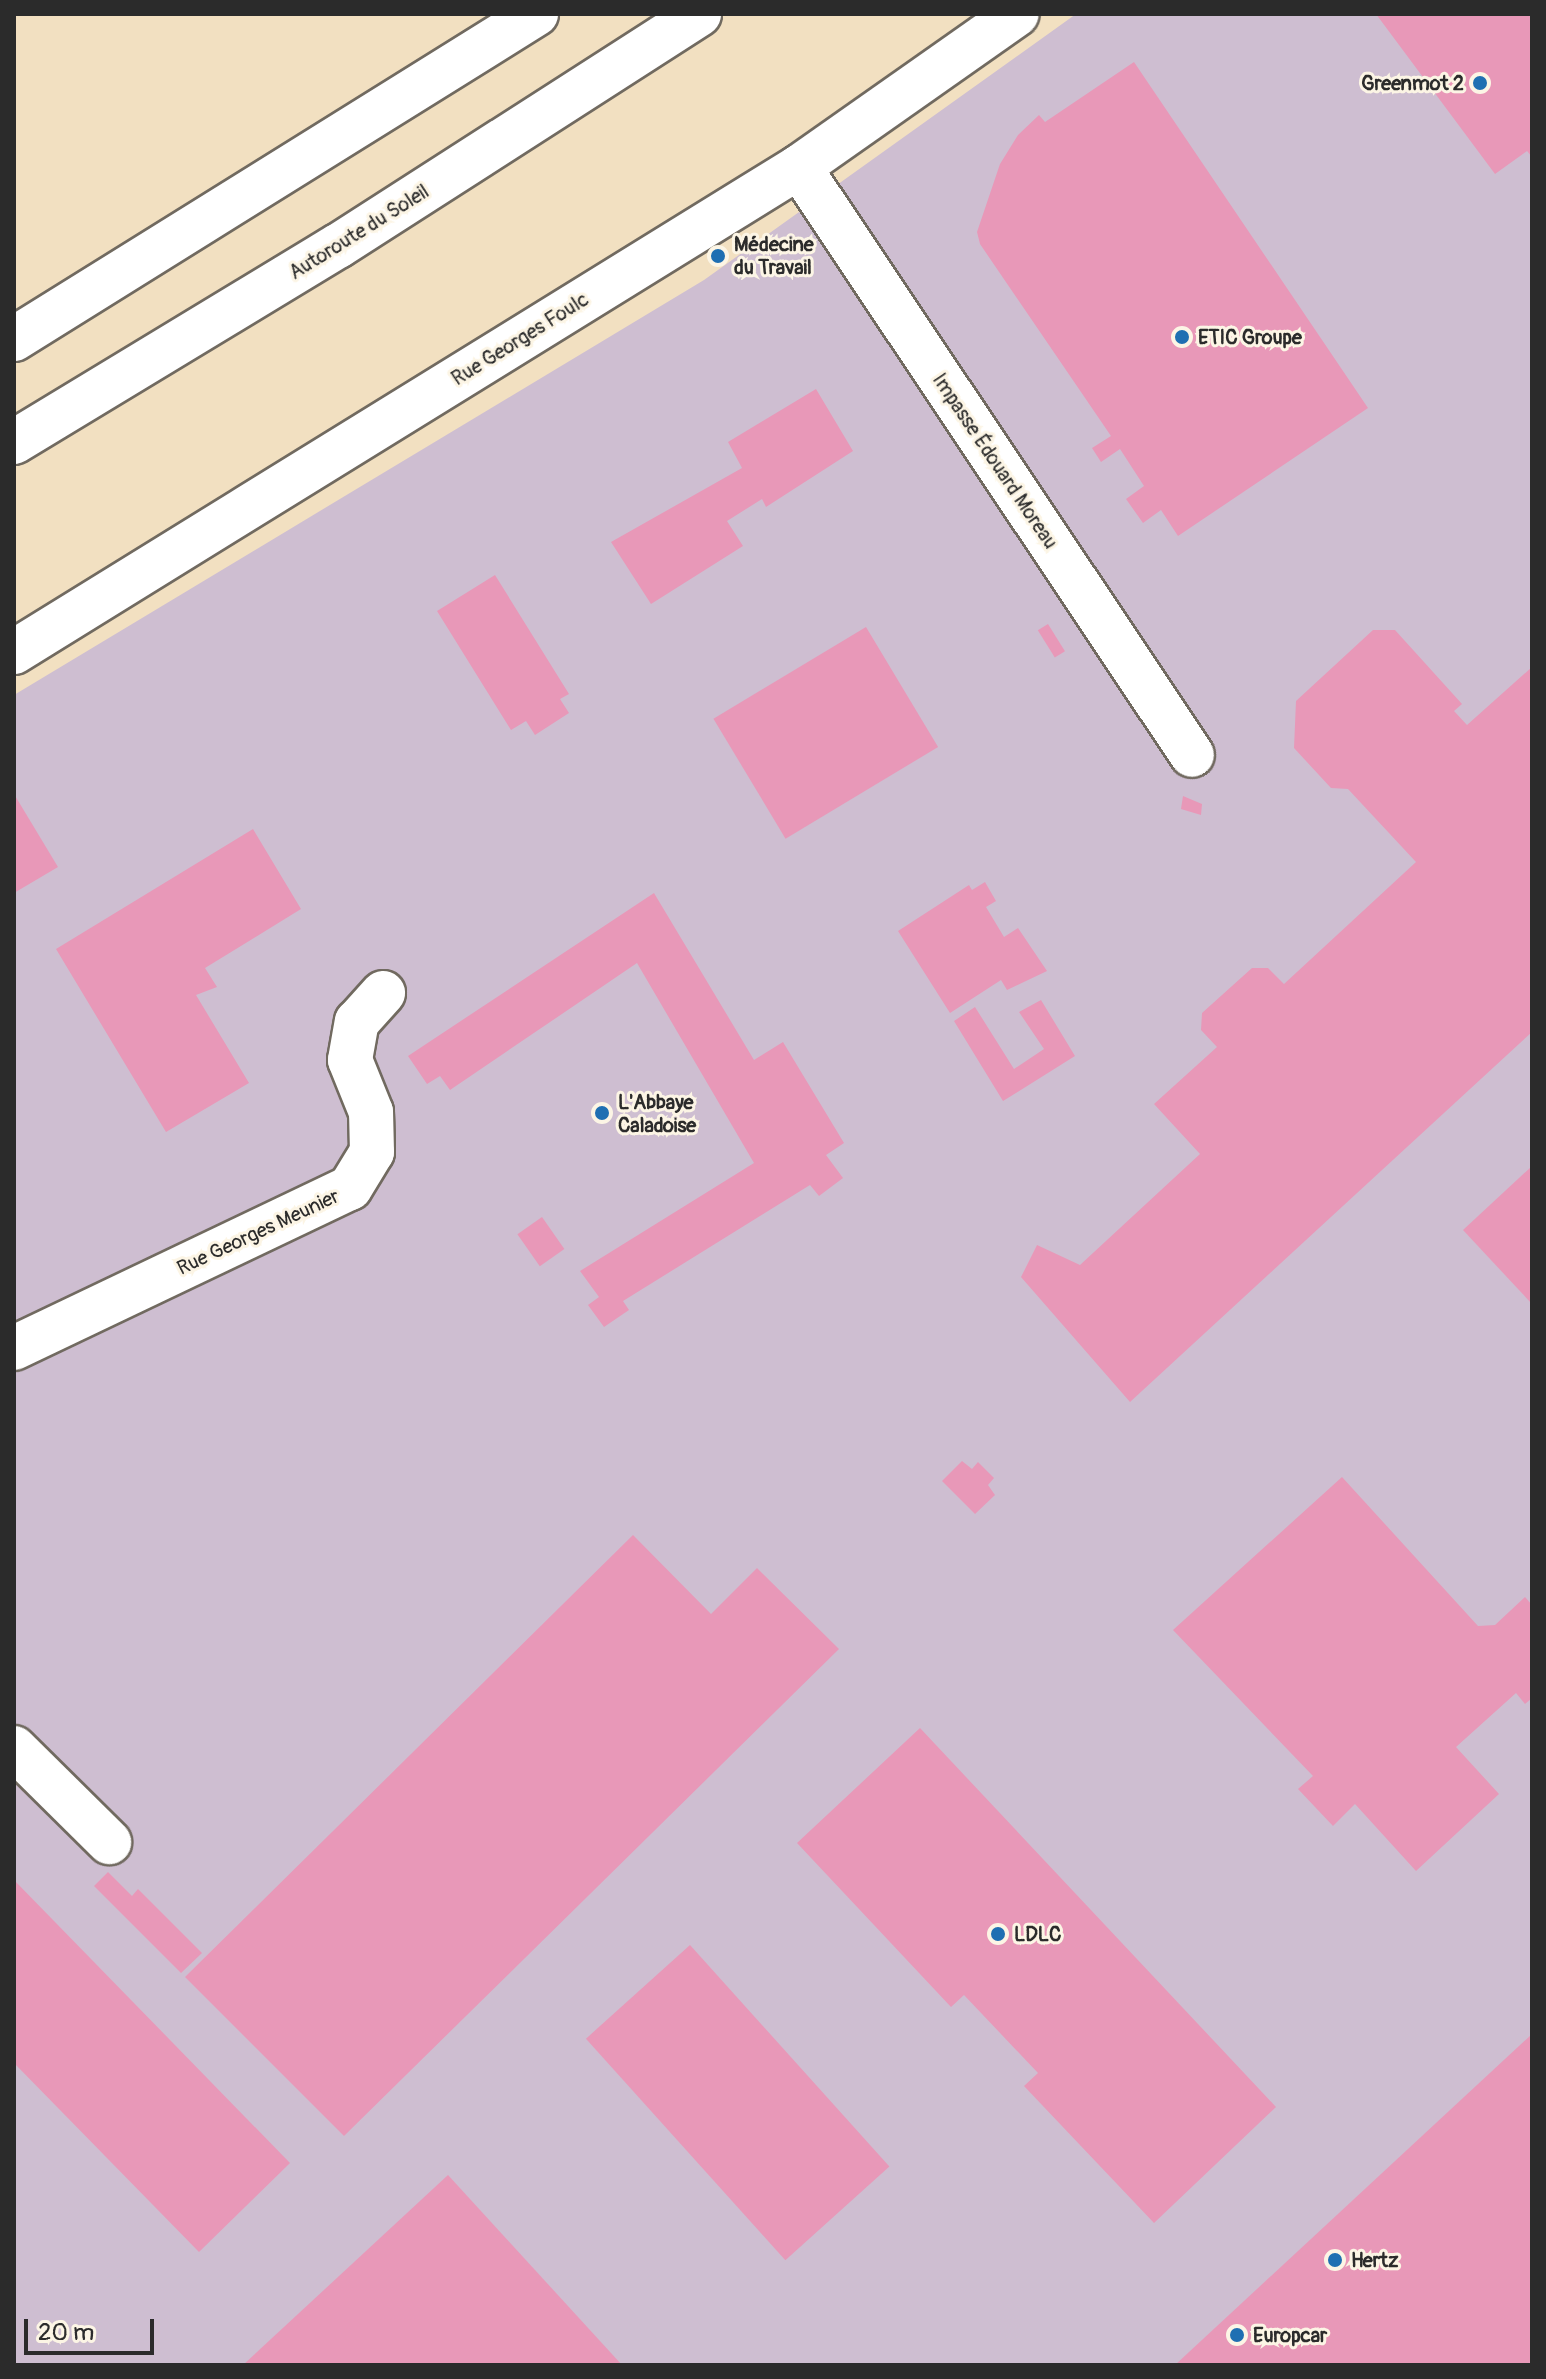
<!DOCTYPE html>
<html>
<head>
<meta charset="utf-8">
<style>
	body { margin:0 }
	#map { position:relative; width:1546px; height:2379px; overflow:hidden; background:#f2e0c1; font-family:Pangolin,sans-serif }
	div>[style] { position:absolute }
	.industrial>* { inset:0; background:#cebed1 }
	.building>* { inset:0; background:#e898b8; transform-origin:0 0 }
	.roads { filter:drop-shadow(2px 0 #716a60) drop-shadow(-2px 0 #716a60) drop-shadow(0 2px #716a60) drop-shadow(0 -2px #716a60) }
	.street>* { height:44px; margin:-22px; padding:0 22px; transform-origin:22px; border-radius:22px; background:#fff }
	.highway>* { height:44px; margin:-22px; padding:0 22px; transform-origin:22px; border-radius:22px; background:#fff }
	.dots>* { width:22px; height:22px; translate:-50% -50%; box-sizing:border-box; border:4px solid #fcf5e5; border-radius:50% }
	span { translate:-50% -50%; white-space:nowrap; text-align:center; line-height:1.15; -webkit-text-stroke:6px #fcf5e5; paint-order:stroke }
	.poi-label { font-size:20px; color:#2b2b2b; font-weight:700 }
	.right { translate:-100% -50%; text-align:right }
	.left { translate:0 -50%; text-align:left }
	.street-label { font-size:20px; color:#2b2b2b }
	.frame { position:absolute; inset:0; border:16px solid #2b2b2b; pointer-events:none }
	.scale { position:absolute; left:24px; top:2319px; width:130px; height:36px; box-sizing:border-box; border:4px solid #2b2b2b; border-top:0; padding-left:10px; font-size:24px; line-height:28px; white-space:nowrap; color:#2b2b2b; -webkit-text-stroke:6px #fcf5e5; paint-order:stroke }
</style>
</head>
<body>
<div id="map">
	<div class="industrial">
		<i style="clip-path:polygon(1076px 14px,1532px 14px,1532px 2365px,14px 2365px,14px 695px,704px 280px)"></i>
	</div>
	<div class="building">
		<i style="clip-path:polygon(1376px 14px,1532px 14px,1532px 157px,1527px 151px,1495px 174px)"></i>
		<i style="clip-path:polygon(1134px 62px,1368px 408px,1178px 536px,1161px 510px,1143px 523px,1126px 499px,1144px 486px,1120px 449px,1101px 462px,1092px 448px,1111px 436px,980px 244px,977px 232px,1000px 164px,1018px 135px,1039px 115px,1045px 122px)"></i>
		<i style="clip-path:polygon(816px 389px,853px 451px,766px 507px,762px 499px,727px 521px,743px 546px,651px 604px,611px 542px,742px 468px,728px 442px)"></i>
		<i style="clip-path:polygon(495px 575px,569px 694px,560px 699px,569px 713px,535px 735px,526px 721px,511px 730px,437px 611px)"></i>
		<i style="left:1048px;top:624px;width:32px;height:12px;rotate:58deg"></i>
		<i style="left:866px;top:627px;width:140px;height:178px;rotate:59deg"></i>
		<i style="clip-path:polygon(1373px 630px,1395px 630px,1462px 704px,1454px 711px,1467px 725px,1532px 667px,1532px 1032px,1130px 1402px,1021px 1277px,1037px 1245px,1080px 1265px,1200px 1154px,1154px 1104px,1217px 1047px,1201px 1030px,1202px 1013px,1252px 968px,1268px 968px,1284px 984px,1416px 862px,1348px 789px,1331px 788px,1294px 748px,1296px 701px)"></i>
		<i style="clip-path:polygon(14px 794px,58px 867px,14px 893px)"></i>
		<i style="clip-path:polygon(1183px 796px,1202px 804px,1201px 815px,1181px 809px)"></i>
		<i style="clip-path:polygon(253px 829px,301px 909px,205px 968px,217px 987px,196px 995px,249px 1083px,166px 1132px,56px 949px)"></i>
		<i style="clip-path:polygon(985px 882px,996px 901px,986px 907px,1004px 937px,1018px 928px,1047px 971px,1007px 990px,1001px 980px,950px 1013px,898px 931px,969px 885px,972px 890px)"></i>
		<i style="clip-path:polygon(654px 893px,754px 1060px,783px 1042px,844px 1143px,826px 1155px,843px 1178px,819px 1196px,810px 1185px,623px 1301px,629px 1310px,604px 1327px,588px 1305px,599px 1297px,580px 1271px,754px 1163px,637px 963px,450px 1090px,440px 1076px,427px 1084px,408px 1056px)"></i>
		<i style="clip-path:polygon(1041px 1000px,1075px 1056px,1003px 1101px,954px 1021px,975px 1007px,1014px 1069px,1044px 1049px,1019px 1012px)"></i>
		<i style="clip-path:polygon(1532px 1166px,1532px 1304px,1463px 1230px)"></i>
		<i style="left:542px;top:1217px;width:39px;height:30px;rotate:55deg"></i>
		<i style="clip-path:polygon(962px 1461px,972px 1469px,978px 1462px,994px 1478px,988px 1485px,995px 1495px,975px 1514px,942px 1481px)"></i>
		<i style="clip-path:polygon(1342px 1477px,1478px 1626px,1495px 1625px,1525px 1597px,1532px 1605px,1532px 1698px,1525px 1704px,1516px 1693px,1456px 1747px,1499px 1794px,1416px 1871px,1355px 1804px,1333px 1826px,1298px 1789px,1313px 1776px,1173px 1630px)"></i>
		<i style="clip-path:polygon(633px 1535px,711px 1614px,757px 1568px,839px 1649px,344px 2136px,185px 1977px)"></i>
		<i style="clip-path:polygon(920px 1728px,1276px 2107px,1154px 2223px,1024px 2086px,1038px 2073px,964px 1995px,951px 2007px,797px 1843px)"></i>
		<i style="clip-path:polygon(108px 1872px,132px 1896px,138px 1889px,202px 1953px,181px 1973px,94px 1886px)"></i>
		<i style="clip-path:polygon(14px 1880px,290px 2163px,199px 2252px,14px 2063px)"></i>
		<i style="left:690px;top:1945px;width:298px;height:140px;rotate:48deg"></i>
		<i style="clip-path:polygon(1532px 2034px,1532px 2361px,1527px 2365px,1175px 2365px)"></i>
		<i style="clip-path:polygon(448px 2175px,622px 2365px,243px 2365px)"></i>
	</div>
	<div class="roads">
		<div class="street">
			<i style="left:799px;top:167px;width:707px;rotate:56.24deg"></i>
			<i style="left:14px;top:652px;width:923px;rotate:-31.71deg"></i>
			<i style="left:799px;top:167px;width:266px;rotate:-35.1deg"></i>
			<i style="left:14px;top:1348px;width:372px;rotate:-25.5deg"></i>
			<i style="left:350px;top:1188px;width:42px;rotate:-58.6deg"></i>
			<i style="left:372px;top:1152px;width:40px;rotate:-91.4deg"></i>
			<i style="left:371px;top:1112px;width:56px;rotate:-112deg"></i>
			<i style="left:350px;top:1060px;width:39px;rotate:-80deg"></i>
			<i style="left:357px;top:1022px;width:39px;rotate:-48deg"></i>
			<i style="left:14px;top:1748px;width:134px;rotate:44.7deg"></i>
		</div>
		<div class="highway">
			<i style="left:14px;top:339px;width:615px;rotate:-31.91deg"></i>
			<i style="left:14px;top:442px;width:379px;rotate:-31.2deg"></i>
			<i style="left:338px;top:246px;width:429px;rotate:-32.7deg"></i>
		</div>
	</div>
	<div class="dots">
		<i style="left:1480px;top:83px;background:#1f6fb2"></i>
		<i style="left:718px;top:256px;background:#1f6fb2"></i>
		<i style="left:1182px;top:337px;background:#1f6fb2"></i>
		<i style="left:602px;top:1113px;background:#1f6fb2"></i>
		<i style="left:998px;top:1934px;background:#1f6fb2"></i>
		<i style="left:1335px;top:2260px;background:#1f6fb2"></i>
		<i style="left:1237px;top:2335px;background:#1f6fb2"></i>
	</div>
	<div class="poi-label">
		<span class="right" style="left:1464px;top:83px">Greenmot 2</span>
		<span class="left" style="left:734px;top:256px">Médecine<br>du Travail</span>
		<span class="left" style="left:1198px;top:337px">ETIC Groupe</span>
		<span class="left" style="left:618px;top:1114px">L'Abbaye<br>Caladoise</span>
		<span class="left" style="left:1014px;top:1934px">LDLC</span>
		<span class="left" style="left:1351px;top:2260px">Hertz</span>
		<span class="left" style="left:1253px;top:2335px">Europcar</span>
	</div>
	<div class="street-label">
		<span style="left:359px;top:232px;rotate:-32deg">Autoroute du Soleil</span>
		<span style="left:520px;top:339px;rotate:-32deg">Rue Georges Foulc</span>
		<span style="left:995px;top:461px;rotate:56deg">Impasse Édouard Moreau</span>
		<span style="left:258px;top:1232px;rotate:-25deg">Rue Georges Meunier</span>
	</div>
	<div class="frame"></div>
	<div class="scale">20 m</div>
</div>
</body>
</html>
